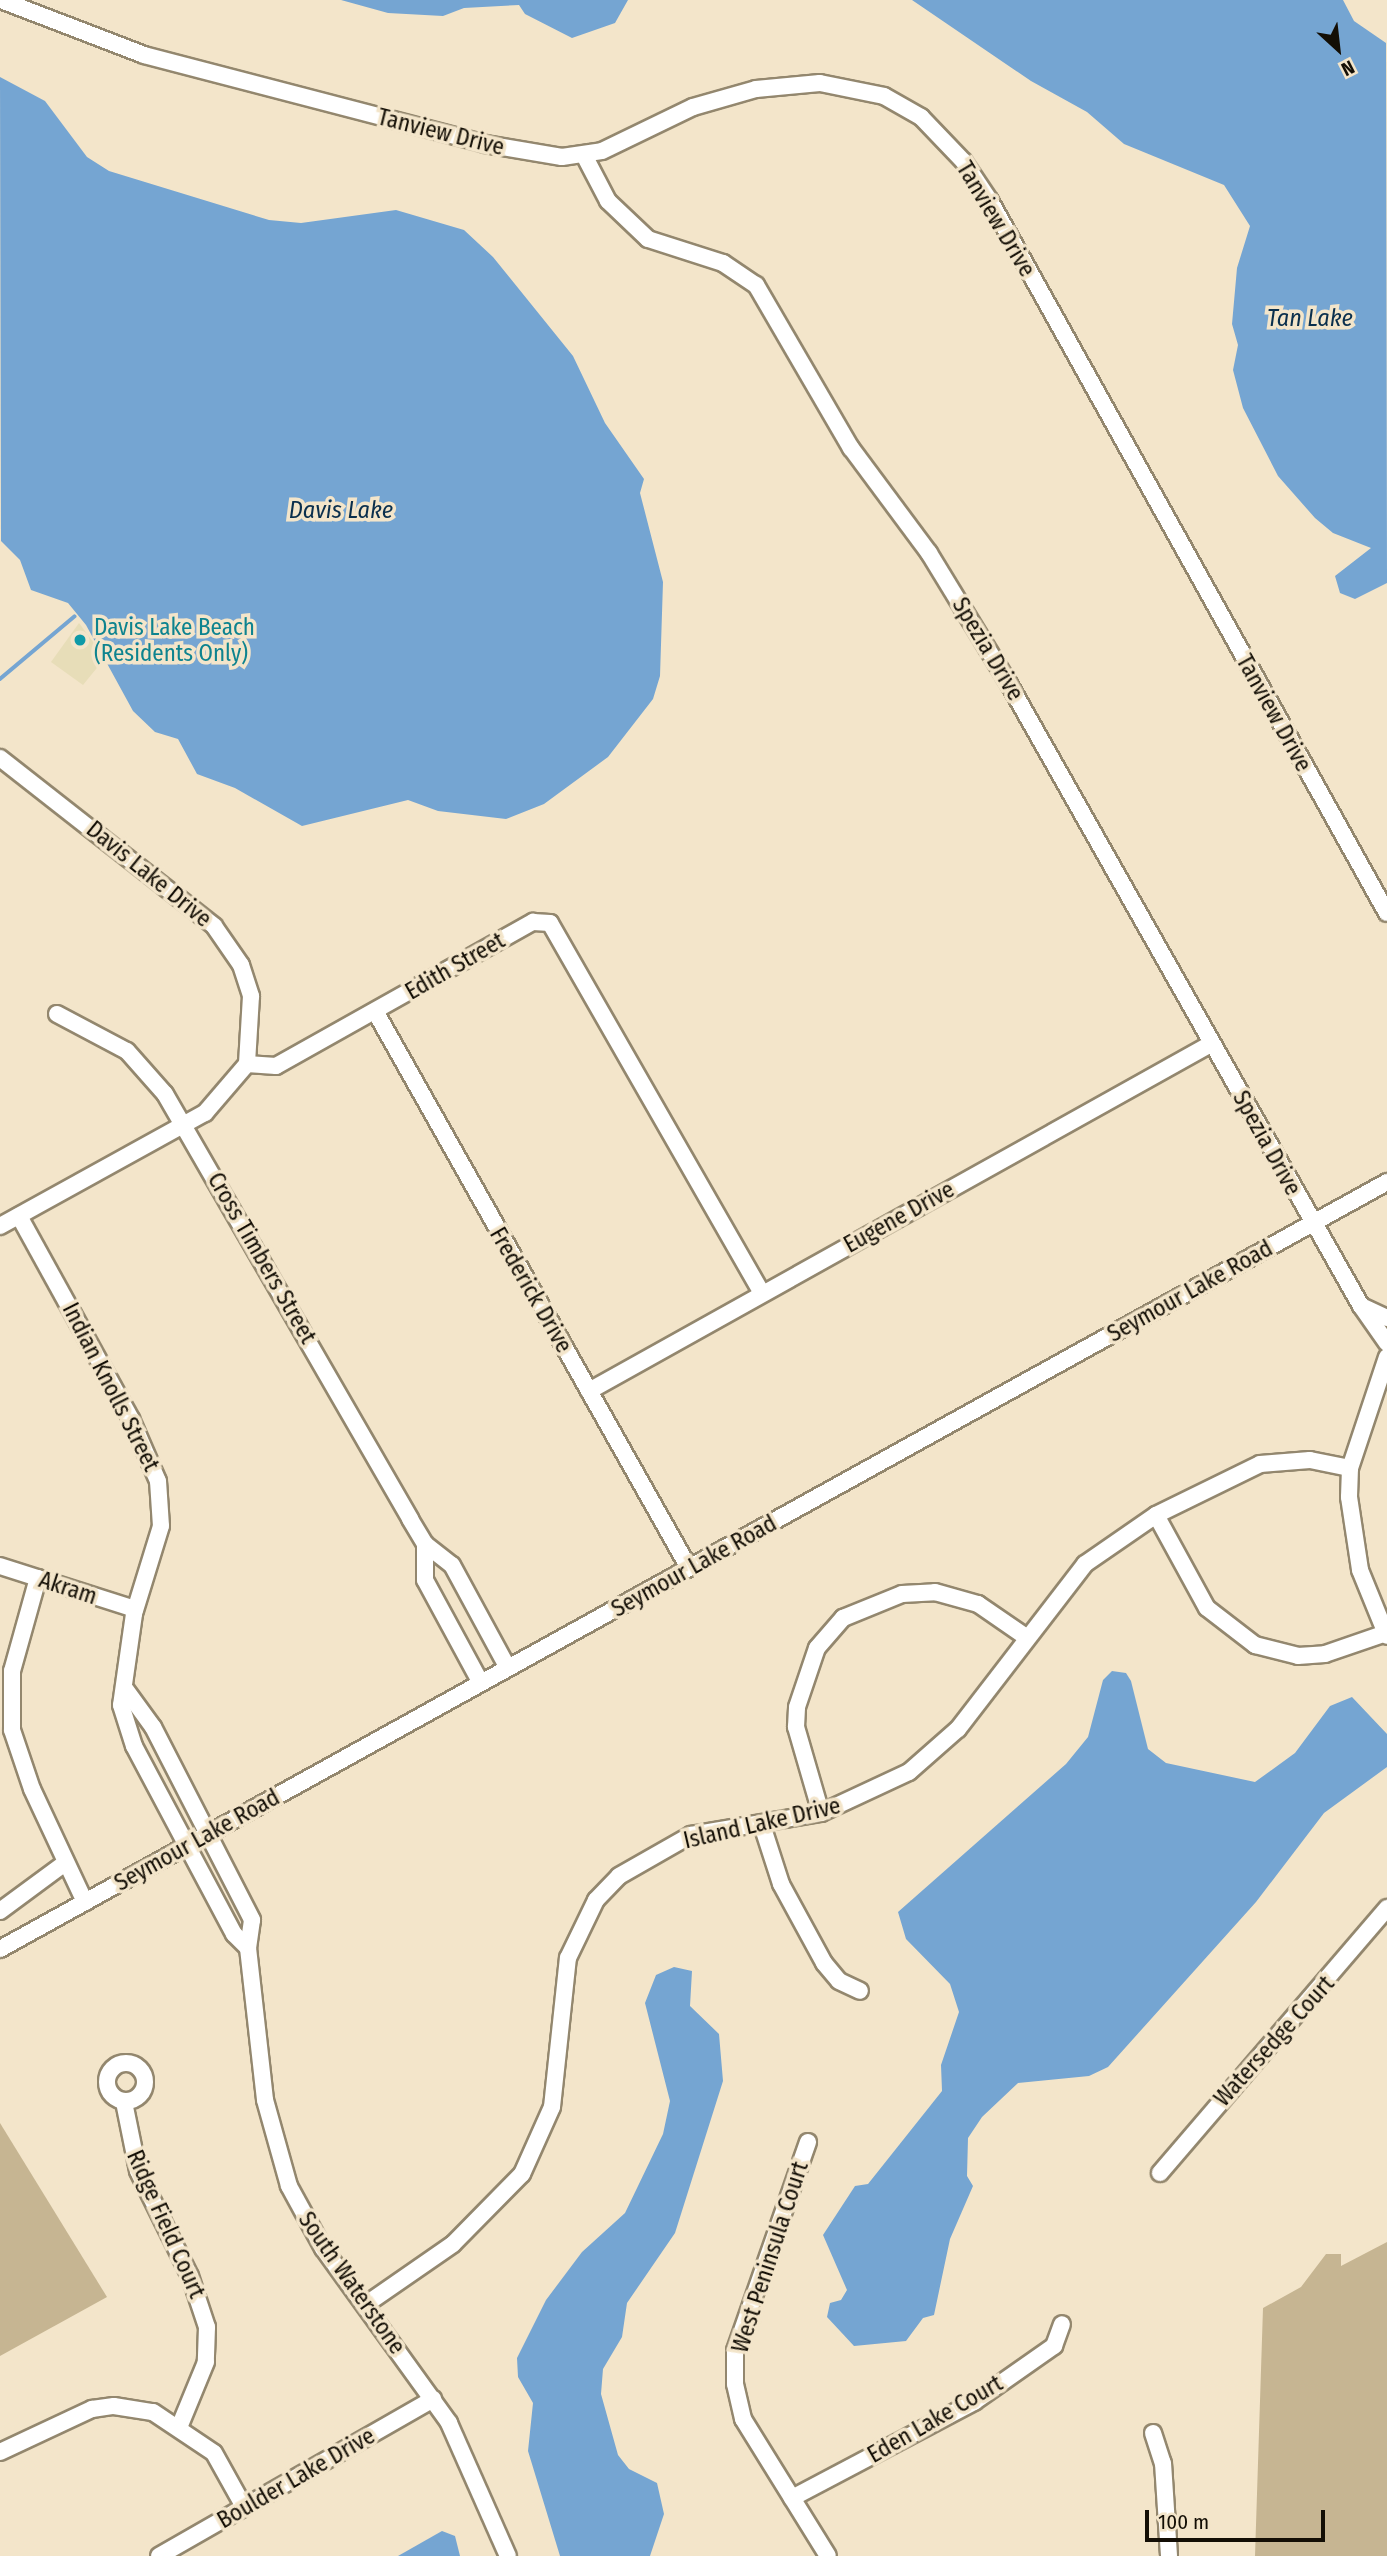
<!DOCTYPE html>
<html>
<head>
<meta charset="utf-8">
<style>
	body { margin:0 }
	#map { position:relative; width:1387px; height:2556px; overflow:hidden; background:#f3e5ca; font-family:"Fira Sans Condensed",sans-serif }
	div>[style] { position:absolute }
	.green>* { inset:0; background:#c6b592 }
	.sand>* { inset:0; background:#e7ddb8 }
	.water>* { inset:0; background:#75a5d2 }
	.stream>* { height:3.5px; margin:-1.75px; padding:0 1.75px; transform-origin:1.75px; border-radius:1.75px; background:#75a5d2 }
	.roads { filter:drop-shadow(2px 0 #93876e) drop-shadow(-2px 0 #93876e) drop-shadow(0 2px #93876e) drop-shadow(0 -2px #93876e) }
	.minor>* { height:16px; margin:-8px; padding:0 8px; transform-origin:8px; border-radius:8px; background:#fff }
	.minor>.ring { margin:-8px; padding:0; box-sizing:content-box; background:none; border:16px solid #fff; border-radius:50% }
	.dots>* { width:19px; height:19px; translate:-50% -50%; box-sizing:border-box; border:4px solid #f3e5ca; border-radius:50% }
	span { translate:-50% -50%; white-space:nowrap; text-align:center; line-height:1.15; -webkit-text-stroke:7px #f3e5ca; paint-order:stroke }
	.street-label { font-size:23px; color:#130e05 }
	.culture-label { font-size:23px; color:#0d838f }
	.left { translate:0 -50%; text-align:left }
	.water-label { font-size:24px; color:#0a2f4d; font-style:italic }
	.north { position:absolute; left:1303px; top:14px; width:70px; height:70px; -webkit-text-stroke:5px #f3e5ca; paint-order:stroke; rotate:153deg; font-size:19px; font-weight:700; line-height:28px; text-align:center; color:#130e05 }
	.north::after { content:''; display:block; margin:auto; width:24px; height:32px; background:#130e05; clip-path:polygon(50% 0,100% 100%,50% 72%,0 100%) }
	.scale { position:absolute; left:1145px; top:2510px; width:180px; height:32px; box-sizing:border-box; border:4px solid #130e05; border-top:0; padding-left:9px; font-size:21px; line-height:24px; white-space:nowrap; color:#130e05; -webkit-text-stroke:5px #f3e5ca; paint-order:stroke }
</style>
</head>
<body>
<div id="map">
	<div class="green">
		<i style="clip-path:polygon(0 2123px,107px 2297px,0 2356px)"></i>
		<i style="clip-path:polygon(1387px 2242px,1387px 2556px,1255px 2556px,1263px 2308px,1301px 2287px,1326px 2254px,1341px 2254px,1341px 2266px)"></i>
	</div>
	<div class="sand">
		<i style="clip-path:polygon(79px 623px,105px 658px,83px 685px,51px 662px)"></i>
	</div>
	<div class="water">
		<i style="clip-path:polygon(341px 0,628px 0,615px 23px,572px 38px,525px 14px,519px 5px,464px 8px,443px 16px,388px 13px)"></i>
		<i style="clip-path:polygon(912px 0,1343px 0,1354px 21px,1386px 43px,1387px 583px,1355px 599px,1340px 593px,1335px 576px,1371px 548px,1333px 533px,1315px 518px,1278px 476px,1243px 408px,1233px 370px,1238px 345px,1232px 324px,1237px 268px,1250px 226px,1224px 185px,1124px 144px,1087px 112px,1031px 81px)"></i>
		<i style="clip-path:polygon(0 77px,45px 101px,87px 157px,109px 171px,269px 220px,301px 223px,396px 210px,464px 230px,493px 257px,573px 356px,605px 423px,644px 479px,640px 493px,663px 582px,660px 676px,653px 699px,608px 757px,544px 804px,506px 819px,438px 811px,408px 800px,302px 826px,235px 788px,197px 774px,178px 739px,155px 732px,133px 711px,86px 625px,68px 603px,31px 590px,20px 560px,1px 541px)"></i>
		<i style="clip-path:polygon(1112px 1671px,1126px 1673px,1131px 1681px,1148px 1749px,1166px 1763px,1255px 1782px,1295px 1753px,1330px 1706px,1352px 1697px,1387px 1734px,1387px 1767px,1324px 1813px,1256px 1902px,1108px 2067px,1089px 2076px,1018px 2083px,982px 2117px,968px 2138px,967px 2176px,973px 2186px,950px 2239px,934px 2315px,923px 2318px,906px 2341px,854px 2346px,827px 2317px,830px 2303px,841px 2300px,847px 2290px,823px 2235px,855px 2186px,868px 2184px,942px 2091px,941px 2065px,959px 2012px,950px 1984px,906px 1939px,898px 1912px,1066px 1764px,1088px 1737px,1103px 1680px)"></i>
		<i style="clip-path:polygon(674px 1967px,692px 1971px,690px 2006px,719px 2034px,723px 2081px,675px 2233px,627px 2303px,622px 2337px,603px 2369px,601px 2394px,618px 2455px,629px 2469px,657px 2483px,664px 2514px,650px 2556px,560px 2556px,528px 2451px,533px 2403px,518px 2377px,517px 2358px,546px 2300px,582px 2252px,625px 2213px,663px 2134px,670px 2101px,645px 2003px,656px 1975px)"></i>
		<i style="clip-path:polygon(442px 2531px,455px 2536px,460px 2556px,398px 2556px)"></i>
	</div>
	<div class="stream">
		<i style="left:0;top:679px;width:97px;rotate:-40deg"></i>
	</div>
	<div class="roads">
		<div class="minor">
			<i style="left:1px;top:0;width:153px;rotate:21deg"></i>
			<i style="left:144px;top:55px;width:352px;rotate:14.6deg"></i>
			<i style="left:485px;top:144px;width:78px;rotate:9.6deg"></i>
			<i style="left:562px;top:157px;width:40px;rotate:-8.5deg"></i>
			<i style="left:602px;top:151px;width:101px;rotate:-25.8deg"></i>
			<i style="left:693px;top:107px;width:66px;rotate:-15.9deg"></i>
			<i style="left:756px;top:89px;width:64px;rotate:-5.4deg"></i>
			<i style="left:820px;top:83px;width:65px;rotate:11.5deg"></i>
			<i style="left:884px;top:96px;width:43px;rotate:29.6deg"></i>
			<i style="left:921px;top:117px;width:62px;rotate:46.3deg"></i>
			<i style="left:964px;top:162px;width:47px;rotate:56.3deg"></i>
			<i style="left:990px;top:201px;width:815px;rotate:60.86deg"></i>
			<i style="left:584px;top:155px;width:52px;rotate:62.4deg"></i>
			<i style="left:608px;top:201px;width:55px;rotate:43.5deg"></i>
			<i style="left:648px;top:239px;width:79px;rotate:17.7deg"></i>
			<i style="left:723px;top:263px;width:40px;rotate:34deg"></i>
			<i style="left:756px;top:285px;width:189px;rotate:59.8deg"></i>
			<i style="left:851px;top:448px;width:131px;rotate:53.4deg"></i>
			<i style="left:929px;top:553px;width:153px;rotate:58.6deg"></i>
			<i style="left:1009px;top:684px;width:715px;rotate:60.49deg"></i>
			<i style="left:0;top:758px;width:272px;rotate:38.1deg"></i>
			<i style="left:214px;top:926px;width:47px;rotate:55.3deg"></i>
			<i style="left:241px;top:965px;width:33px;rotate:72deg"></i>
			<i style="left:251px;top:996px;width:68px;rotate:93.4deg"></i>
			<i style="left:375px;top:1011px;width:639px;rotate:60.59deg"></i>
			<i style="left:57px;top:1014px;width:79px;rotate:27.9deg"></i>
			<i style="left:127px;top:1051px;width:57px;rotate:48.5deg"></i>
			<i style="left:165px;top:1094px;width:491px;rotate:60deg"></i>
			<i style="left:410px;top:1519px;width:29px;rotate:59deg"></i>
			<i style="left:425px;top:1544px;width:34px;rotate:38deg"></i>
			<i style="left:452px;top:1565px;width:117px;rotate:61.5deg"></i>
			<i style="left:247px;top:1064px;width:29px;rotate:4deg"></i>
			<i style="left:276px;top:1066px;width:295px;rotate:-29.3deg"></i>
			<i style="left:533px;top:922px;width:17px;rotate:3deg"></i>
			<i style="left:550px;top:923px;width:426px;rotate:60.2deg"></i>
			<i style="left:19px;top:1216px;width:232px;rotate:61.1deg"></i>
			<i style="left:131px;top:1419px;width:68px;rotate:66.5deg"></i>
			<i style="left:158px;top:1481px;width:45px;rotate:86.2deg"></i>
			<i style="left:161px;top:1526px;width:92px;rotate:107.1deg"></i>
			<i style="left:134px;top:1614px;width:92px;rotate:98.1deg"></i>
			<i style="left:121px;top:1705px;width:43px;rotate:72.4deg"></i>
			<i style="left:134px;top:1746px;width:213px;rotate:62deg"></i>
			<i style="left:234px;top:1934px;width:20px;rotate:45deg"></i>
			<i style="left:0;top:1226px;width:234px;rotate:-28.9deg"></i>
			<i style="left:205px;top:1113px;width:65px;rotate:-49.4deg"></i>
			<i style="left:1387px;top:1318px;width:29px;rotate:-155deg"></i>
			<i style="left:1361px;top:1306px;width:45px;rotate:54.9deg"></i>
			<i style="left:1387px;top:1357px;width:117px;rotate:108.4deg"></i>
			<i style="left:1350px;top:1468px;width:29px;rotate:92deg"></i>
			<i style="left:1349px;top:1497px;width:74px;rotate:81.4deg"></i>
			<i style="left:1360px;top:1570px;width:71px;rotate:67.8deg"></i>
			<i style="left:589px;top:1391px;width:712px;rotate:-29.16deg"></i>
			<i style="left:1156px;top:1515px;width:106px;rotate:61.3deg"></i>
			<i style="left:1207px;top:1608px;width:61px;rotate:37.6deg"></i>
			<i style="left:1255px;top:1645px;width:44px;rotate:14.3deg"></i>
			<i style="left:1298px;top:1656px;width:27px;rotate:-4deg"></i>
			<i style="left:1325px;top:1654px;width:65px;rotate:-19deg"></i>
			<i style="left:425px;top:1544px;width:36px;rotate:90deg"></i>
			<i style="left:425px;top:1580px;width:117px;rotate:61.5deg"></i>
			<i style="left:0;top:1566px;width:142px;rotate:17.7deg"></i>
			<i style="left:38px;top:1578px;width:97px;rotate:105.6deg"></i>
			<i style="left:12px;top:1671px;width:59px;rotate:90deg"></i>
			<i style="left:12px;top:1730px;width:62px;rotate:71.3deg"></i>
			<i style="left:32px;top:1789px;width:125px;rotate:64.9deg"></i>
			<i style="left:126px;top:1690px;width:46px;rotate:53.9deg"></i>
			<i style="left:153px;top:1727px;width:217px;rotate:62.8deg"></i>
			<i style="left:252px;top:1920px;width:28px;rotate:98deg"></i>
			<i style="left:248px;top:1948px;width:153px;rotate:83.6deg"></i>
			<i style="left:265px;top:2100px;width:89px;rotate:74.4deg"></i>
			<i style="left:289px;top:2186px;width:71px;rotate:61.3deg"></i>
			<i style="left:323px;top:2248px;width:216px;rotate:54.2deg"></i>
			<i style="left:449px;top:2423px;width:145px;rotate:66.1deg"></i>
			<i style="left:821px;top:1813px;width:90px;rotate:-106.2deg"></i>
			<i style="left:796px;top:1727px;width:20px;rotate:-87deg"></i>
			<i style="left:797px;top:1707px;width:62px;rotate:-71.3deg"></i>
			<i style="left:817px;top:1648px;width:40px;rotate:-49deg"></i>
			<i style="left:843px;top:1618px;width:64px;rotate:-22.1deg"></i>
			<i style="left:902px;top:1594px;width:33px;rotate:-3deg"></i>
			<i style="left:935px;top:1592px;width:45px;rotate:15.6deg"></i>
			<i style="left:978px;top:1604px;width:58px;rotate:34.5deg"></i>
			<i style="left:762px;top:1825px;width:62px;rotate:72.1deg"></i>
			<i style="left:781px;top:1884px;width:90px;rotate:61.4deg"></i>
			<i style="left:824px;top:1963px;width:23px;rotate:50deg"></i>
			<i style="left:839px;top:1981px;width:23px;rotate:25deg"></i>
			<i style="left:0;top:1911px;width:81px;rotate:-36.4deg"></i>
			<i style="left:0;top:1949px;width:1585px;rotate:-28.94deg"></i>
			<i class="ring" style="left:107px;top:2063px;width:22px;height:22px"></i>
			<i style="left:124px;top:2102px;width:70px;rotate:78.5deg"></i>
			<i style="left:138px;top:2171px;width:117px;rotate:63.7deg"></i>
			<i style="left:190px;top:2276px;width:54px;rotate:71.6deg"></i>
			<i style="left:207px;top:2327px;width:35px;rotate:92deg"></i>
			<i style="left:206px;top:2362px;width:68px;rotate:112.4deg"></i>
			<i style="left:808px;top:2142px;width:221px;rotate:109.3deg"></i>
			<i style="left:735px;top:2351px;width:33px;rotate:90deg"></i>
			<i style="left:735px;top:2384px;width:36px;rotate:77deg"></i>
			<i style="left:743px;top:2419px;width:161px;rotate:58.2deg"></i>
			<i style="left:1160px;top:2173px;width:349px;rotate:-49.4deg"></i>
			<i style="left:365px;top:2305px;width:107px;rotate:-34.7deg"></i>
			<i style="left:453px;top:2244px;width:98px;rotate:-45.4deg"></i>
			<i style="left:522px;top:2174px;width:73px;rotate:-65.9deg"></i>
			<i style="left:552px;top:2107px;width:150px;rotate:-83.9deg"></i>
			<i style="left:568px;top:1958px;width:64px;rotate:-64.2deg"></i>
			<i style="left:596px;top:1900px;width:33px;rotate:-46deg"></i>
			<i style="left:619px;top:1876px;width:83px;rotate:-29.7deg"></i>
			<i style="left:691px;top:1835px;width:132px;rotate:-9.6deg"></i>
			<i style="left:821px;top:1813px;width:97px;rotate:-25deg"></i>
			<i style="left:909px;top:1772px;width:65px;rotate:-41.3deg"></i>
			<i style="left:958px;top:1729px;width:208px;rotate:-52.4deg"></i>
			<i style="left:1085px;top:1564px;width:86px;rotate:-34.6deg"></i>
			<i style="left:1156px;top:1515px;width:116px;rotate:-26.1deg"></i>
			<i style="left:1260px;top:1464px;width:50px;rotate:-4.6deg"></i>
			<i style="left:1310px;top:1460px;width:41px;rotate:11.3deg"></i>
			<i style="left:1153px;top:2433px;width:32px;rotate:72deg"></i>
			<i style="left:1163px;top:2463px;width:93px;rotate:86.3deg"></i>
			<i style="left:0;top:2452px;width:102px;rotate:-25.1deg"></i>
			<i style="left:92px;top:2409px;width:22px;rotate:-8deg"></i>
			<i style="left:114px;top:2406px;width:39px;rotate:9deg"></i>
			<i style="left:153px;top:2412px;width:73px;rotate:33.9deg"></i>
			<i style="left:214px;top:2453px;width:62px;rotate:60.9deg"></i>
			<i style="left:792px;top:2498px;width:206px;rotate:-27.8deg"></i>
			<i style="left:974px;top:2402px;width:98px;rotate:-35deg"></i>
			<i style="left:1054px;top:2346px;width:23px;rotate:-70deg"></i>
			<i style="left:159px;top:2556px;width:316px;rotate:-29.8deg"></i>
		</div>
	</div>
	<div class="dots">
		<i style="left:80px;top:640px;background:#0f9aa8"></i>
	</div>
	<div class="street-label">
		<span style="left:441px;top:132px;rotate:14deg">Tanview Drive</span>
		<span style="left:996px;top:219px;rotate:59deg">Tanview Drive</span>
		<span style="left:988px;top:649px;rotate:59deg">Spezia Drive</span>
		<span style="left:1274px;top:713px;rotate:61deg">Tanview Drive</span>
		<span style="left:149px;top:874px;rotate:39deg">Davis Lake Drive</span>
		<span style="left:455px;top:966px;rotate:-30deg">Edith Street</span>
		<span style="left:1267px;top:1143px;rotate:61deg">Spezia Drive</span>
		<span style="left:899px;top:1217px;rotate:-29deg">Eugene Drive</span>
		<span style="left:262px;top:1258px;rotate:60deg">Cross Timbers Street</span>
		<span style="left:531px;top:1290px;rotate:60deg">Frederick Drive</span>
		<span style="left:1190px;top:1291px;rotate:-29deg">Seymour Lake Road</span>
		<span style="left:111px;top:1387px;rotate:63deg">Indian Knolls Street</span>
		<span style="left:694px;top:1566px;rotate:-29deg">Seymour Lake Road</span>
		<span style="left:68px;top:1588px;rotate:18deg">Akram</span>
		<span style="left:762px;top:1823px;rotate:-13deg">Island Lake Drive</span>
		<span style="left:197px;top:1840px;rotate:-29deg">Seymour Lake Road</span>
		<span style="left:1274px;top:2041px;rotate:-48deg">Watersedge Court</span>
		<span style="left:166px;top:2224px;rotate:66deg">Ridge Field Court</span>
		<span style="left:770px;top:2257px;rotate:-72deg">West Peninsula Court</span>
		<span style="left:352px;top:2283px;rotate:55deg">South Waterstone</span>
		<span style="left:935px;top:2419px;rotate:-30deg">Eden Lake Court</span>
		<span style="left:296px;top:2478px;rotate:-30deg">Boulder Lake Drive</span>
	</div>
	<div class="culture-label">
		<span class="left" style="left:94px;top:640px">Davis Lake Beach<br>(Residents Only)</span>
	</div>
	<div class="water-label">
		<span style="left:1310px;top:319px">Tan Lake</span>
		<span style="left:341px;top:511px">Davis Lake</span>
	</div>
	<div class="north">N</div>
	<div class="scale">100 m</div>
</div>
</body>
</html>
